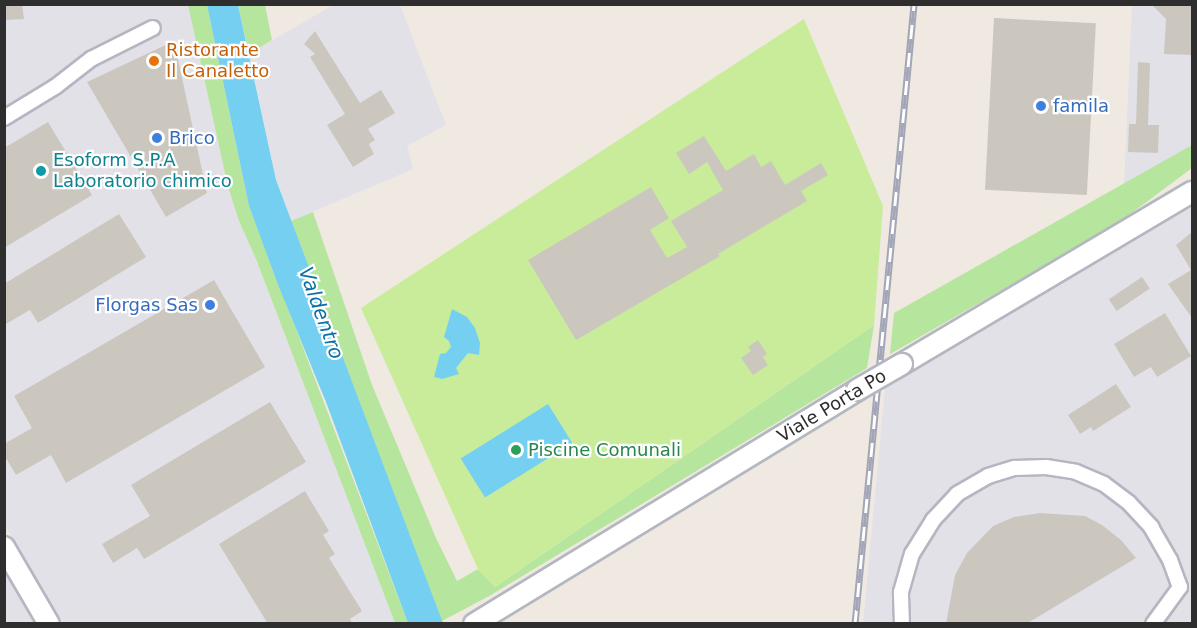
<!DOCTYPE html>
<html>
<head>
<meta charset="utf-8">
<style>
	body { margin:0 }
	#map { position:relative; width:1197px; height:628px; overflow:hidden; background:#efe9e1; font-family:"DejaVu Sans",sans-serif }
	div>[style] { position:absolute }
	.industrial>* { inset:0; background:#e3e1e8 }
	.green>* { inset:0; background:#b6e59e }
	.pitch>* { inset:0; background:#c9ec9a }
	.water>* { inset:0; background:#75cff0; transform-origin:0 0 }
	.building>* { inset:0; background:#cbc7bf; transform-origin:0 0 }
	.roads { filter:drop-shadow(2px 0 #b4b7c1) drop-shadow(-2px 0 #b4b7c1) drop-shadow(0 2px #b4b7c1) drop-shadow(0 -2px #b4b7c1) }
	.minor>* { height:14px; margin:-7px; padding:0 7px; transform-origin:7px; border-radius:7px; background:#fff }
	.secondary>* { height:20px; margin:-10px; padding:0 10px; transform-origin:10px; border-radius:10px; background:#fff }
	.rail>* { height:7px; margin-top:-3.5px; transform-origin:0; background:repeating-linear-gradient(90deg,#fff 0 14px,#a3a6b8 0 28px); box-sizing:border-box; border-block:2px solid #a3a6b8 }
	.bridges { filter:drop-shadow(2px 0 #b4b7c1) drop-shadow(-2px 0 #b4b7c1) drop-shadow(0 2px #b4b7c1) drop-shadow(0 -2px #b4b7c1) }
	.secondary-bridge>* { height:20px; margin:-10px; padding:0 10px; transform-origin:10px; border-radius:10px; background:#fff }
	.dots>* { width:16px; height:16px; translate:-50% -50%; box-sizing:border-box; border:3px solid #fff; border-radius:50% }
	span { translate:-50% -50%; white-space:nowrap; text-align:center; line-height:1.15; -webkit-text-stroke:4.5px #fff; paint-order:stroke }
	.food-label { font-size:18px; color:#c56008 }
	.left { translate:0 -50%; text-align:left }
	.shop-label { font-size:18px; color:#366cbe }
	.right { translate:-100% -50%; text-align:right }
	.culture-label { font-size:18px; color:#0d838f }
	.street-label { font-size:18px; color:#2e2e2e }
	.leisure-label { font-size:18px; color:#27864d }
	.water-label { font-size:20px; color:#0d6fa3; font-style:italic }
	.frame { position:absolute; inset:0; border:6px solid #2e2e2e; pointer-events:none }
</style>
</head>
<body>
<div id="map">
	<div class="industrial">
		<i style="clip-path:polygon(4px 5px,188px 5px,228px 187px,239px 221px,256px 259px,395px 623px,63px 623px,5px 525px)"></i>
		<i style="clip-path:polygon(333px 5px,400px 5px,446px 125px,407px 146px,413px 169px,291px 221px,276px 180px,249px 54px)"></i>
		<i style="clip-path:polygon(1132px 5px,1192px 5px,1192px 145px,1124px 186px)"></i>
		<i style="clip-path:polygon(1192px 207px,1192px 623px,863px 624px,885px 388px)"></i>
		<i style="clip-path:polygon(5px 573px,34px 623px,5px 623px)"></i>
	</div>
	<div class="green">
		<i style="clip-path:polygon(188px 5px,207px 5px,249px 206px,408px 623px,395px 623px,256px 259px,239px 221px,228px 187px)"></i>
		<i style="clip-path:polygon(238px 5px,265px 5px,272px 40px,249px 54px)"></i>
		<i style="clip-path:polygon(1192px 145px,1192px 168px,1117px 224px,890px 354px,894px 313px)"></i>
		<i style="clip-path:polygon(313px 212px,372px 385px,436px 538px,457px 581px,478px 569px,495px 587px,874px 325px,867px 368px,491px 595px,442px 621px,291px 221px)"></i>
	</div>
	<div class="pitch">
		<i style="clip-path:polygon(804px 19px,883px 206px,874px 325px,495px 587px,478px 569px,361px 308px)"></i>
	</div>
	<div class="water">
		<i style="clip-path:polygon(207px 5px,238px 5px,276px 180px,443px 623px,408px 623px,326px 402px,279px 287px,249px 206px)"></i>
		<i style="clip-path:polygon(452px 309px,467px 317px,475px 328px,480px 343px,479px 355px,468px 353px,456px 368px,459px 374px,442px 379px,434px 377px,440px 354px,446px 353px,451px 347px,449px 341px,444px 337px)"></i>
		<i style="left:548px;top:404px;width:46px;height:103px;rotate:58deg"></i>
	</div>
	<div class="building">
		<i style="clip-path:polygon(4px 4px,22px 4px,24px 19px,4px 20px)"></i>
		<i style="clip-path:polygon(1151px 4px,1192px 4px,1192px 55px,1164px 54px,1166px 19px)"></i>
		<i style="left:994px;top:18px;width:102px;height:172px;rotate:3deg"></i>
		<i style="clip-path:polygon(315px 31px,360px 103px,381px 90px,395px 113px,368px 129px,375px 140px,369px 144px,374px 154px,353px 167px,327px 125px,345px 114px,310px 57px,315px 54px,304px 44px)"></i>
		<i style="clip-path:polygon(174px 41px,207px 193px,166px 217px,87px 82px)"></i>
		<i style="clip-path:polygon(1138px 62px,1150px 63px,1148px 125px,1159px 125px,1158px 153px,1128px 152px,1129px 124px,1136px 124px)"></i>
		<i style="clip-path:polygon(48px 122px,92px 195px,4px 248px,4px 148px)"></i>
		<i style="clip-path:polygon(704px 136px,726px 171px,754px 154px,761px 167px,771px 161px,785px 185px,821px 163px,828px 175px,801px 191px,807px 201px,718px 254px,720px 256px,576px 340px,528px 260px,651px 187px,669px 218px,650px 230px,667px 258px,687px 247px,671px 221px,723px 190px,707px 162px,689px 174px,676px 153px)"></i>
		<i style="clip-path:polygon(119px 214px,146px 257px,38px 323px,30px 310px,4px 325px,4px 284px)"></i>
		<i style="clip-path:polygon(1192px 232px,1192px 318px,1168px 284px,1191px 270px,1176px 245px)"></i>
		<i style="left:1142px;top:277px;width:14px;height:40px;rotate:56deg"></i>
		<i style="clip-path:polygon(214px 280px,265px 367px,66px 483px,51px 455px,16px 475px,4px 455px,4px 444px,32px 428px,14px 396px)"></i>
		<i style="clip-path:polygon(1165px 313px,1191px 356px,1157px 377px,1151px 367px,1134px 377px,1114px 344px)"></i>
		<i style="clip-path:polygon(758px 340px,767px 354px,763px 357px,768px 365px,753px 375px,741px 358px,751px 351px,748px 347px)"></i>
		<i style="clip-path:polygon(1116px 384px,1131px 407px,1093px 431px,1091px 427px,1080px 434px,1068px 415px)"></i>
		<i style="clip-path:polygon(270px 402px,306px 462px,144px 559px,137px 548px,113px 563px,102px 544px,150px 516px,131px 485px)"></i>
		<i style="clip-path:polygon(305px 491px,329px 531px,323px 535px,335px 554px,329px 558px,362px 611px,350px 619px,353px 624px,268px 624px,219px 544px)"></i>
		<i style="clip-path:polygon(1040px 513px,1085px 516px,1102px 525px,1121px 540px,1136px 558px,1026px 624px,946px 624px,955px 575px,967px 553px,993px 526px,1014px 517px)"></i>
	</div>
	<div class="roads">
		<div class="minor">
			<i style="left:4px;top:118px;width:60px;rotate:-31.3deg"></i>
			<i style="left:55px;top:87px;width:46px;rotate:-37.9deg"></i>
			<i style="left:91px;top:59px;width:69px;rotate:-26.6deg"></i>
			<i style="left:902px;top:624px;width:32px;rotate:-92deg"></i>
			<i style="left:901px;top:592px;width:40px;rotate:-74deg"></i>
			<i style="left:912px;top:554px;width:40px;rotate:-58deg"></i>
			<i style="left:933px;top:520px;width:35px;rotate:-47deg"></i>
			<i style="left:957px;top:494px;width:36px;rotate:-30deg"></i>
			<i style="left:988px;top:476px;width:28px;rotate:-17deg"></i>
			<i style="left:1015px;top:468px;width:31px;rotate:-2deg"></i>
			<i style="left:1046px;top:467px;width:30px;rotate:9deg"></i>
			<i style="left:1076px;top:472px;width:30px;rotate:23deg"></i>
			<i style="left:1104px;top:484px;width:31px;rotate:37deg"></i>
			<i style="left:1129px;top:503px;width:33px;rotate:47deg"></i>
			<i style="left:1151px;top:527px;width:38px;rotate:60deg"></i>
			<i style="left:1170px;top:560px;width:29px;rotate:70deg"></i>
			<i style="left:1180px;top:587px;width:46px;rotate:126.1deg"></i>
		</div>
		<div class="secondary">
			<i style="left:902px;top:364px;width:337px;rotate:-30.7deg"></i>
			<i style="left:4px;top:547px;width:89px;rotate:59.7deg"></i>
			<i style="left:474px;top:624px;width:449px;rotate:-31.4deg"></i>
		</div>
	</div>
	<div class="rail">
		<i style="left:855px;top:624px;width:623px;rotate:-84.56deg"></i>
	</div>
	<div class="bridges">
		<div class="secondary-bridge">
			<i style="left:857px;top:390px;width:52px;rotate:-30deg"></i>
		</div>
	</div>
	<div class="dots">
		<i style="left:154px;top:61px;background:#e8710a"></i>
		<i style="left:1041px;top:106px;background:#3f7fe0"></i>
		<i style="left:157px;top:138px;background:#3f7fe0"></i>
		<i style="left:41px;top:171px;background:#0f9aa8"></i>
		<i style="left:210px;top:305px;background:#3f7fe0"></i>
		<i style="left:516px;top:450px;background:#2e9e5b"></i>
	</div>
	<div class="food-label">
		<span class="left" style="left:166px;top:61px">Ristorante<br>Il Canaletto</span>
	</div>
	<div class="shop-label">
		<span class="left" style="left:1053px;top:106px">famila</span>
		<span class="left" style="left:169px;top:138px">Brico</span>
		<span class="right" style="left:198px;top:305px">Florgas Sas</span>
	</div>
	<div class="culture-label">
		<span class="left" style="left:53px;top:171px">Esoform S.P.A<br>Laboratorio chimico</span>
	</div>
	<div class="street-label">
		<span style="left:832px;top:406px;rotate:-31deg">Viale Porta Po</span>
	</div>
	<div class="leisure-label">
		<span class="left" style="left:528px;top:450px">Piscine Comunali</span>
	</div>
	<div class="water-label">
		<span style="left:321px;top:313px;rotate:70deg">Valdentro</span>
	</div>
	<div class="frame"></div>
</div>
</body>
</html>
